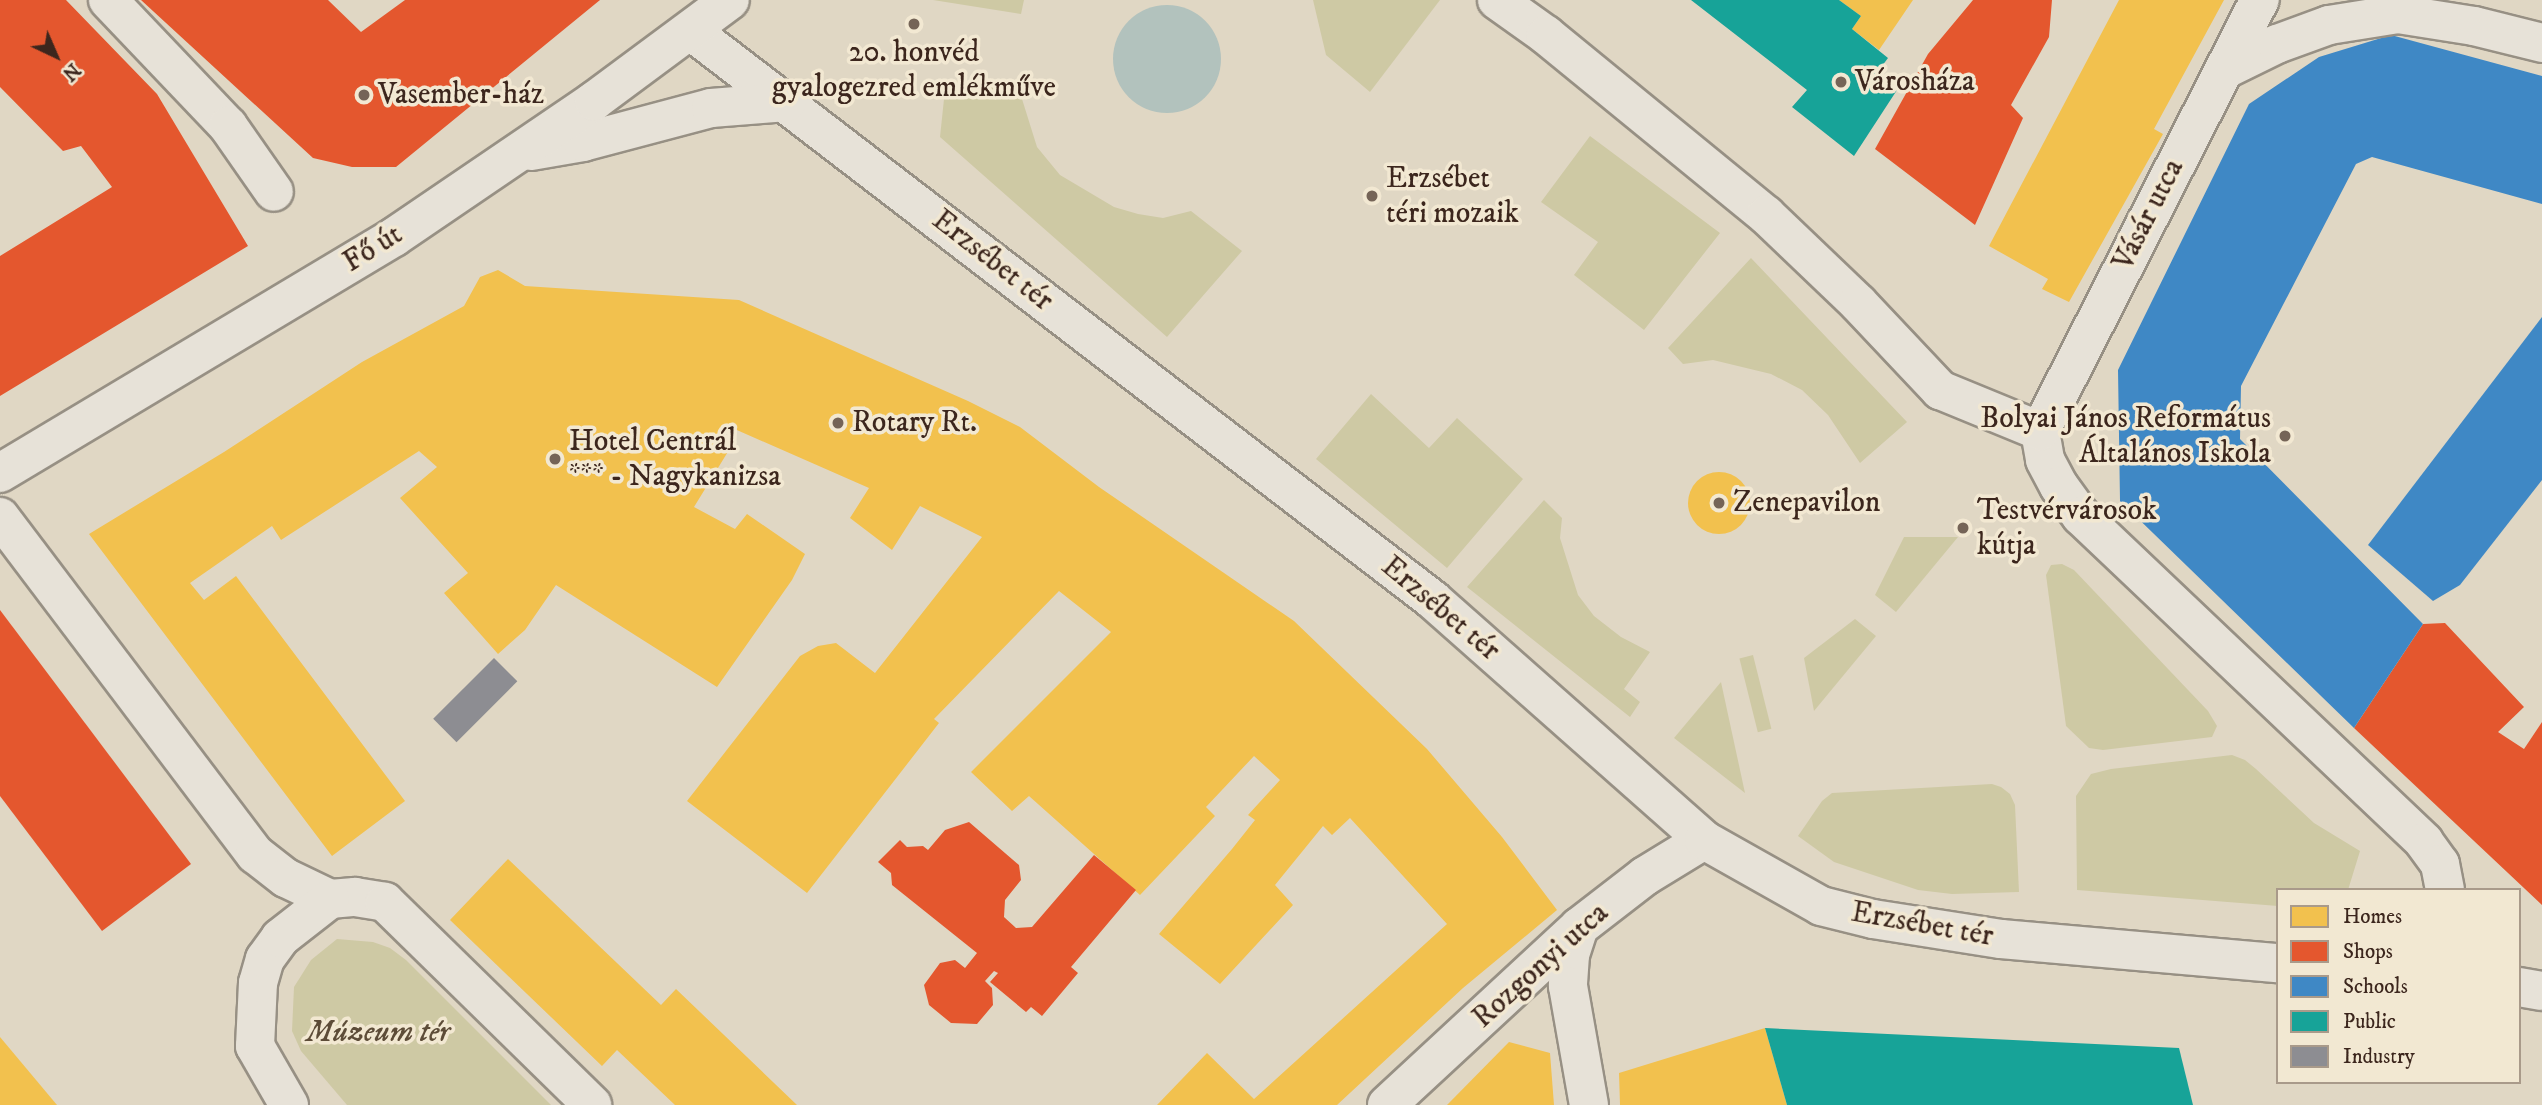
<!DOCTYPE html>
<html>
<head>
<meta charset="utf-8">
<style>
	body { margin:0 }
	#map { position:relative; width:2542px; height:1105px; overflow:hidden; background:#e0d7c4; font-family:"IM FELL DW Pica",serif }
	div>[style] { position:absolute }
	.green>* { inset:0; background:#cec9a4; transform-origin:0 0 }
	.water>* { inset:0; background:#b2c2bd }
	.round { border-radius:50% }
	.homes>* { inset:0; background:#f2c14e }
	.shops>* { inset:0; background:#e4572e }
	.schools>* { inset:0; background:#3f88c5 }
	.public>* { inset:0; background:#17a398 }
	.industry>* { inset:0; background:#8d8d92; transform-origin:0 0 }
	.roads { filter:drop-shadow(2px 0 #979084) drop-shadow(-2px 0 #979084) drop-shadow(0 2px #979084) drop-shadow(0 -2px #979084) }
	.street>* { height:38px; margin:-19px; padding:0 19px; transform-origin:19px; border-radius:19px; background:#e7e2d8 }
	.secondary>* { height:38px; margin:-19px; padding:0 19px; transform-origin:19px; border-radius:19px; background:#e7e2d8 }
	.dots>* { width:19px; height:19px; translate:-50% -50%; box-sizing:border-box; border:4px solid #f2e8d2; border-radius:50% }
	span { translate:-50% -50%; white-space:nowrap; text-align:center; line-height:1.15; -webkit-text-stroke:7px #f2e8d2; paint-order:stroke }
	.poi-label { font-size:30px; color:#3c261d }
	.left { translate:0 -50%; text-align:left }
	.right { translate:-100% -50%; text-align:right }
	.street-label { font-size:30px; color:#3c261d }
	.park-label { font-size:30px; color:#5d4c38; font-style:italic }
	.legend { position:absolute; left:2276px; top:888px; width:245px; height:196px; box-sizing:border-box; background:#f2e8d2; border:2px solid #a99a8a; margin:0; padding:9px 12px; list-style:none; font-size:21px; color:#3c261d }
	.legend li { display:flex; align-items:center; gap:14px; height:35px }
	.legend b { width:35px; border:2px solid #a99a8a }
	.north { position:absolute; left:21px; top:21px; width:70px; height:70px; -webkit-text-stroke:5px #f2e8d2; paint-order:stroke; rotate:136deg; font-size:19px; font-weight:700; line-height:28px; text-align:center; color:#3c261d }
	.north::after { content:''; display:block; margin:auto; width:24px; height:32px; background:#3c261d; clip-path:polygon(50% 0,100% 100%,50% 72%,0 100%) }
</style>
</head>
<body>
<div id="map">
	<div class="green">
		<i style="clip-path:polygon(933px 0,1024px 0,1021px 14px)"></i>
		<i style="clip-path:polygon(1313px 0,1440px 0,1370px 92px,1326px 55px)"></i>
		<i style="clip-path:polygon(946px 80px,1017px 83px,1037px 147px,1060px 175px,1114px 207px,1138px 214px,1163px 218px,1191px 211px,1242px 251px,1167px 337px,940px 137px)"></i>
		<i style="clip-path:polygon(1590px 136px,1720px 233px,1644px 330px,1574px 275px,1598px 242px,1541px 202px)"></i>
		<i style="clip-path:polygon(1751px 258px,1907px 422px,1860px 463px,1828px 415px,1802px 390px,1771px 374px,1713px 360px,1683px 364px,1668px 348px)"></i>
		<i style="clip-path:polygon(1371px 394px,1429px 448px,1457px 418px,1523px 479px,1447px 568px,1316px 459px)"></i>
		<i style="clip-path:polygon(1544px 500px,1562px 518px,1560px 538px,1578px 595px,1594px 616px,1621px 637px,1650px 652px,1624px 689px,1640px 702px,1630px 717px,1467px 587px)"></i>
		<i style="clip-path:polygon(1904px 537px,1958px 537px,1896px 612px,1875px 595px)"></i>
		<i style="clip-path:polygon(2062px 564px,2074px 570px,2208px 711px,2217px 726px,2212px 737px,2103px 750px,2089px 748px,2066px 726px,2046px 575px,2051px 565px)"></i>
		<i style="clip-path:polygon(1855px 619px,1876px 636px,1814px 711px,1804px 658px)"></i>
		<i style="left:1753px;top:655px;width:76px;height:14px;rotate:76deg"></i>
		<i style="clip-path:polygon(1721px 682px,1745px 793px,1674px 738px)"></i>
		<i style="clip-path:polygon(2232px 755px,2245px 760px,2256px 769px,2314px 823px,2360px 851px,2348px 890px,2278px 890px,2278px 906px,2077px 890px,2076px 796px,2091px 774px,2111px 769px)"></i>
		<i style="clip-path:polygon(1992px 784px,2001px 787px,2010px 794px,2015px 805px,2019px 892px,1952px 894px,1918px 890px,1834px 862px,1798px 836px,1822px 801px,1832px 793px)"></i>
		<i style="clip-path:polygon(337px 939px,373px 942px,390px 948px,406px 960px,551px 1105px,347px 1105px,301px 1051px,292px 1031px,294px 987px,311px 960px)"></i>
	</div>
	<div class="water">
		<i class="round" style="left:1113px;top:5px;width:108px;height:108px"></i>
	</div>
	<div class="homes">
		<i style="clip-path:polygon(1839px 0,1913px 0,1879px 50px,1852px 29px,1861px 16px)"></i>
		<i style="clip-path:polygon(2119px 0,2224px 0,2154px 129px,2163px 134px,2069px 302px,2042px 289px,2048px 279px,1989px 246px)"></i>
		<i style="clip-path:polygon(498px 270px,525px 286px,739px 300px,968px 401px,1020px 427px,1099px 487px,1294px 621px,1427px 749px,1502px 837px,1557px 910px,1463px 988px,1337px 1105px,1157px 1105px,1207px 1053px,1254px 1099px,1447px 924px,1350px 818px,1332px 835px,1323px 826px,1275px 885px,1293px 905px,1220px 984px,1159px 934px,1232px 849px,1255px 820px,1248px 815px,1280px 780px,1254px 756px,1206px 807px,1215px 816px,1140px 895px,1029px 796px,1012px 811px,971px 772px,1111px 632px,1059px 591px,934px 719px,939px 723px,807px 893px,687px 801px,800px 656px,818px 646px,836px 643px,875px 673px,982px 537px,920px 506px,892px 550px,850px 518px,869px 488px,730px 427px,718px 441px,729px 450px,694px 507px,735px 529px,747px 514px,805px 554px,792px 580px,717px 687px,556px 585px,525px 630px,498px 654px,444px 593px,468px 573px,400px 498px,437px 467px,419px 451px,281px 540px,272px 526px,190px 583px,204px 600px,236px 576px,405px 801px,332px 856px,89px 534px,224px 452px,362px 362px,464px 306px,480px 277px)"></i>
		<i class="round" style="left:1688px;top:472px;width:62px;height:62px"></i>
		<i style="clip-path:polygon(508px 859px,661px 1005px,676px 989px,797px 1105px,675px 1105px,617px 1050px,602px 1066px,450px 920px)"></i>
		<i style="clip-path:polygon(1765px 1028px,1787px 1105px,1620px 1105px,1619px 1073px)"></i>
		<i style="clip-path:polygon(0 1037px,57px 1105px,0 1105px)"></i>
		<i style="clip-path:polygon(1509px 1042px,1550px 1053px,1554px 1105px,1447px 1105px)"></i>
	</div>
	<div class="shops">
		<i style="clip-path:polygon(0 0,66px 0,157px 94px,248px 246px,0 396px,0 256px,112px 187px,81px 146px,63px 151px,0 87px)"></i>
		<i style="clip-path:polygon(141px 0,328px 0,361px 32px,405px 0,600px 0,396px 167px,352px 167px,313px 158px)"></i>
		<i style="clip-path:polygon(1973px 0,2052px 0,2049px 37px,2011px 105px,2023px 118px,1975px 225px,1875px 149px,1928px 54px)"></i>
		<i style="clip-path:polygon(0 610px,191px 864px,102px 931px,0 796px)"></i>
		<i style="clip-path:polygon(2445px 623px,2524px 707px,2498px 732px,2524px 749px,2542px 722px,2542px 905px,2354px 728px,2423px 624px)"></i>
		<i style="clip-path:polygon(969px 822px,1019px 865px,1021px 880px,1005px 900px,1004px 917px,1016px 928px,1032px 927px,1094px 855px,1136px 890px,1071px 967px,1078px 973px,1042px 1016px,1031px 1007px,1026px 1012px,990px 982px,998px 973px,994px 971px,985px 981px,992px 988px,993px 1005px,977px 1024px,951px 1023px,929px 1005px,924px 985px,940px 963px,955px 960px,965px 968px,977px 953px,892px 885px,891px 873px,878px 862px,900px 840px,907px 847px,923px 846px,928px 850px,945px 830px)"></i>
	</div>
	<div class="schools">
		<i style="clip-path:polygon(2391px 35px,2542px 76px,2542px 204px,2372px 157px,2356px 164px,2241px 386px,2240px 439px,2423px 624px,2354px 728px,2120px 501px,2118px 370px,2249px 104px,2319px 57px)"></i>
		<i style="clip-path:polygon(2542px 317px,2542px 480px,2460px 585px,2433px 601px,2368px 545px)"></i>
	</div>
	<div class="public">
		<i style="clip-path:polygon(1691px 0,1839px 0,1861px 16px,1852px 29px,1888px 58px,1876px 74px,1897px 90px,1854px 156px,1792px 107px,1807px 90px)"></i>
		<i style="clip-path:polygon(1765px 1028px,2179px 1048px,2193px 1105px,1787px 1105px)"></i>
	</div>
	<div class="industry">
		<i style="left:494px;top:658px;width:33px;height:86px;rotate:45deg"></i>
	</div>
	<div class="roads">
		<div class="street">
			<i style="left:108px;top:0;width:174px;rotate:46.4deg"></i>
			<i style="left:228px;top:126px;width:80px;rotate:55.1deg"></i>
			<i style="left:1497px;top:0;width:60px;rotate:35.5deg"></i>
			<i style="left:1546px;top:35px;width:284px;rotate:39.3deg"></i>
			<i style="left:1766px;top:215px;width:127px;rotate:43.7deg"></i>
			<i style="left:1858px;top:303px;width:120px;rotate:46.7deg"></i>
			<i style="left:1940px;top:390px;width:108px;rotate:22.3deg"></i>
			<i style="left:2224px;top:70px;width:59px;rotate:-26.1deg"></i>
			<i style="left:2277px;top:44px;width:55px;rotate:-20.1deg"></i>
			<i style="left:2329px;top:25px;width:70px;rotate:-9.1deg"></i>
			<i style="left:2398px;top:14px;width:77px;rotate:9deg"></i>
			<i style="left:2474px;top:26px;width:70px;rotate:14deg"></i>
			<i style="left:2040px;top:431px;width:29px;rotate:80deg"></i>
			<i style="left:2045px;top:460px;width:30px;rotate:62deg"></i>
			<i style="left:2059px;top:486px;width:37px;rotate:54deg"></i>
			<i style="left:2081px;top:516px;width:473px;rotate:43.5deg"></i>
			<i style="left:2424px;top:842px;width:27px;rotate:54deg"></i>
			<i style="left:2440px;top:864px;width:26px;rotate:79deg"></i>
			<i style="left:2040px;top:431px;width:484px;rotate:-63deg"></i>
			<i style="left:0;top:517px;width:423px;rotate:52.9deg"></i>
			<i style="left:255px;top:854px;width:39px;rotate:38deg"></i>
			<i style="left:286px;top:878px;width:49px;rotate:25.5deg"></i>
			<i style="left:330px;top:899px;width:25px;rotate:-5deg"></i>
			<i style="left:355px;top:897px;width:30px;rotate:9deg"></i>
			<i style="left:385px;top:902px;width:290px;rotate:44.4deg"></i>
			<i style="left:1579px;top:927px;width:29px;rotate:108deg"></i>
			<i style="left:1570px;top:955px;width:31px;rotate:94deg"></i>
			<i style="left:1568px;top:986px;width:121px;rotate:80deg"></i>
			<i style="left:289px;top:1105px;width:68px;rotate:-120deg"></i>
			<i style="left:255px;top:1046px;width:63px;rotate:-87.3deg"></i>
			<i style="left:258px;top:983px;width:25px;rotate:-74deg"></i>
			<i style="left:265px;top:959px;width:26px;rotate:-54deg"></i>
			<i style="left:280px;top:938px;width:63px;rotate:-38deg"></i>
			<i style="left:1387px;top:1105px;width:262px;rotate:-42.8deg"></i>
			<i style="left:1579px;top:927px;width:83px;rotate:-37.7deg"></i>
			<i style="left:1645px;top:876px;width:69px;rotate:-31.4deg"></i>
		</div>
		<div class="secondary">
			<i style="left:691px;top:31px;width:935px;rotate:37.48deg"></i>
			<i style="left:1433px;top:600px;width:362px;rotate:41.5deg"></i>
			<i style="left:1704px;top:840px;width:134px;rotate:29.4deg"></i>
			<i style="left:1821px;top:906px;width:54px;rotate:14deg"></i>
			<i style="left:1873px;top:919px;width:130px;rotate:8.9deg"></i>
			<i style="left:2001px;top:939px;width:278px;rotate:5deg"></i>
			<i style="left:531px;top:151px;width:53px;rotate:-9.8deg"></i>
			<i style="left:583px;top:142px;width:132px;rotate:-14.9deg"></i>
			<i style="left:711px;top:108px;width:76px;rotate:-4.5deg"></i>
			<i style="left:0;top:473px;width:459px;rotate:-30.9deg"></i>
			<i style="left:394px;top:237px;width:242px;rotate:-34.2deg"></i>
			<i style="left:594px;top:101px;width:169px;rotate:-36.6deg"></i>
			<i style="left:2519px;top:987px;width:23px;rotate:10deg"></i>
		</div>
	</div>
	<div class="dots">
		<i style="left:914px;top:24px;background:#756457"></i>
		<i style="left:1841px;top:82px;background:#756457"></i>
		<i style="left:364px;top:95px;background:#756457"></i>
		<i style="left:1372px;top:196px;background:#756457"></i>
		<i style="left:838px;top:423px;background:#756457"></i>
		<i style="left:2285px;top:436px;background:#756457"></i>
		<i style="left:555px;top:459px;background:#756457"></i>
		<i style="left:1719px;top:503px;background:#756457"></i>
		<i style="left:1963px;top:528px;background:#756457"></i>
	</div>
	<div class="poi-label">
		<span style="left:914px;top:70px">20. honvéd<br>gyalogezred emlékműve</span>
		<span class="left" style="left:1855px;top:82px">Városháza</span>
		<span class="left" style="left:378px;top:95px">Vasember-ház</span>
		<span class="left" style="left:1386px;top:196px">Erzsébet<br>téri mozaik</span>
		<span class="right" style="left:2271px;top:436px">Bolyai János Református<br>Általános Iskola</span>
		<span class="left" style="left:852px;top:423px">Rotary Rt.</span>
		<span class="left" style="left:569px;top:459px">Hotel Centrál<br>*** - Nagykanizsa</span>
		<span class="left" style="left:1733px;top:503px">Zenepavilon</span>
		<span class="left" style="left:1977px;top:528px">Testvérvárosok<br>kútja</span>
	</div>
	<div class="street-label">
		<span style="left:2149px;top:215px;rotate:-63deg">Vásár utca</span>
		<span style="left:373px;top:249px;rotate:-32deg">Fő út</span>
		<span style="left:992px;top:261px;rotate:38deg">Erzsébet tér</span>
		<span style="left:1440px;top:609px;rotate:40deg">Erzsébet tér</span>
		<span style="left:1922px;top:925px;rotate:10deg">Erzsébet tér</span>
		<span style="left:1541px;top:966px;rotate:-42deg">Rozgonyi utca</span>
	</div>
	<div class="park-label">
		<span style="left:378px;top:1033px">Múzeum tér</span>
	</div>
	<ul class="legend">
	<li><b style="height:19px;background:#f2c14e"></b>Homes</li>
	<li><b style="height:19px;background:#e4572e"></b>Shops</li>
	<li><b style="height:19px;background:#3f88c5"></b>Schools</li>
	<li><b style="height:19px;background:#17a398"></b>Public</li>
	<li><b style="height:19px;background:#8d8d92"></b>Industry</li>
	</ul>
	<div class="north">N</div>
</div>
</body>
</html>
